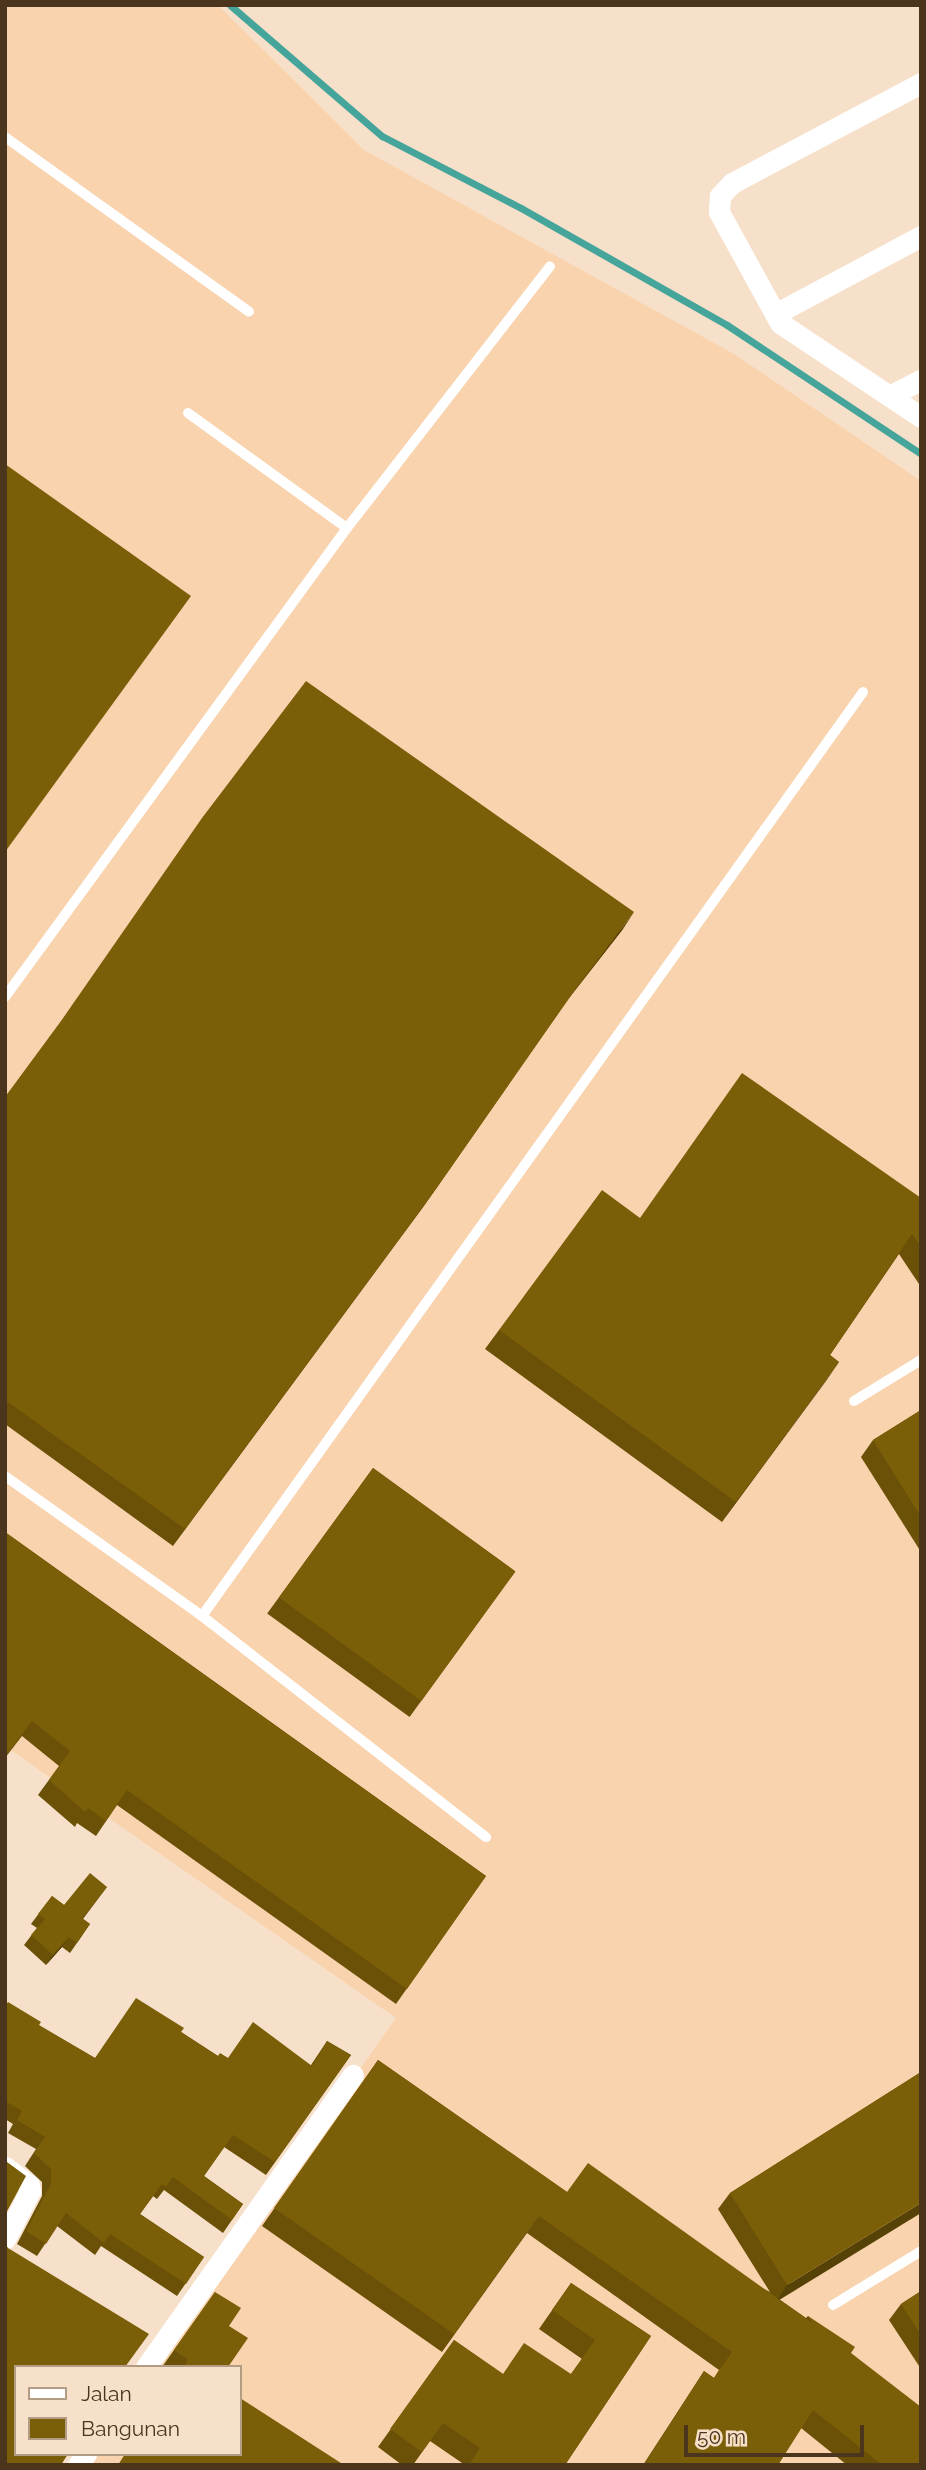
<!DOCTYPE html>
<html>
<head>
<meta charset="utf-8">
<style>
	body { margin:0 }
	#map { position:relative; width:926px; height:2470px; overflow:hidden; background:#f7e0c9; font-family:Raleway,sans-serif }
	div>[style] { position:absolute }
	.built>* { inset:0; background:#f9d3ad }
	.stream>* { height:7px; margin:-3.5px; padding:0 3.5px; transform-origin:3.5px; border-radius:3.5px; background:#45a59b }
	.service>* { height:10px; margin:-5px; padding:0 5px; transform-origin:5px; border-radius:5px; background:#fff }
	.minor>* { height:21px; margin:-10.5px; padding:0 10.5px; transform-origin:10.5px; border-radius:10.5px; background:#fff }
	.wall>* { inset:0; background:#6a5107; transform-origin:0 0 }
	.shaded-wall>* { inset:0; background:#564206 }
	.building>* { inset:0; background:#7b5e08; transform-origin:0 0 }
	span { translate:-50% -50%; white-space:nowrap; text-align:center; line-height:1.15; -webkit-text-stroke:7px #f7e0c9; paint-order:stroke }
	.frame { position:absolute; inset:0; border:7px solid #4b351d; pointer-events:none }
	.legend { position:absolute; left:14px; top:2365px; width:228px; height:91px; box-sizing:border-box; background:#f7e0c9; border:2px solid #b29c84; margin:0; padding:9px 12px; list-style:none; font-size:21px; color:#4b351d }
	.legend li { display:flex; align-items:center; gap:14px; height:35px }
	.legend b { width:35px; border:2px solid #b29c84 }
	.scale { position:absolute; left:684px; top:2425px; width:180px; height:32px; box-sizing:border-box; border:4px solid #4b351d; border-top:0; padding-left:9px; font-size:21px; line-height:24px; white-space:nowrap; color:#4b351d; -webkit-text-stroke:5px #f7e0c9; paint-order:stroke }
</style>
</head>
<body>
<div id="map">
	<div class="built">
		<i style="clip-path:polygon(5px 5px,218px 5px,364px 150px,734px 354px,921px 481px,921px 2465px,78px 2465px,86px 2454px,240px 2454px,240px 2367px,151px 2367px,396px 2018px,5px 1746px)"></i>
	</div>
	<div class="stream">
		<i style="left:230px;top:5px;width:201px;rotate:40.8deg"></i>
		<i style="left:382px;top:136px;width:157px;rotate:27.4deg"></i>
		<i style="left:521px;top:208px;width:237px;rotate:29.6deg"></i>
		<i style="left:727px;top:325px;width:233px;rotate:33.6deg"></i>
	</div>
	<div class="service">
		<i style="left:5px;top:137px;width:300px;rotate:35.6deg"></i>
		<i style="left:188px;top:413px;width:196px;rotate:35.9deg"></i>
		<i style="left:5px;top:997px;width:580px;rotate:-53.9deg"></i>
		<i style="left:347px;top:528px;width:331px;rotate:-52.2deg"></i>
		<i style="left:854px;top:1401px;width:79px;rotate:-31.5deg"></i>
		<i style="left:5px;top:1476px;width:242px;rotate:35.4deg"></i>
		<i style="left:202px;top:1616px;width:360px;rotate:37.9deg"></i>
		<i style="left:202px;top:1616px;width:1136px;rotate:-54.42deg"></i>
		<i style="left:833px;top:2305px;width:103px;rotate:-31.5deg"></i>
	</div>
	<div class="minor">
		<i style="left:921px;top:83px;width:214px;rotate:152.1deg"></i>
		<i style="left:732px;top:183px;width:18px;rotate:133deg"></i>
		<i style="left:720px;top:196px;width:16px;rotate:94deg"></i>
		<i style="left:719px;top:212px;width:127px;rotate:61.2deg"></i>
		<i style="left:780px;top:323px;width:169px;rotate:33.7deg"></i>
		<i style="left:775px;top:314px;width:166px;rotate:-28.1deg"></i>
		<i style="left:889px;top:396px;width:36px;rotate:-27deg"></i>
		<i style="left:5px;top:2167px;width:30px;rotate:37deg"></i>
		<i style="left:29px;top:2185px;width:6px;rotate:81deg"></i>
		<i style="left:30px;top:2191px;width:54px;rotate:117.5deg"></i>
		<i style="left:146px;top:2367px;width:358px;rotate:-54.7deg"></i>
		<i style="left:78px;top:2465px;width:14px;rotate:-54deg"></i>
	</div>
	<div class="wall">
		<i style="clip-path:polygon(623px 929px,566px 1002px,424px 1206px,173px 1546px,5px 1424px,5px 1097px)"></i>
		<i style="clip-path:polygon(921px 1198px,921px 1287px,899px 1254px,830px 1355px,839px 1362px,722px 1522px,485px 1349px,499px 1330px,640px 1218px)"></i>
		<i style="clip-path:polygon(921px 1410px,921px 1552px,861px 1457px,873px 1440px)"></i>
		<i style="left:373px;top:1468px;width:176px;height:180px;rotate:36deg"></i>
		<i style="clip-path:polygon(5px 1532px,486px 1876px,396px 2004px,117px 1805px,96px 1836px,77px 1823px,75px 1827px,38px 1795px,59px 1766px,22px 1736px,5px 1758px)"></i>
		<i style="clip-path:polygon(107px 1887px,83px 1919px,90px 1924px,70px 1953px,62px 1947px,46px 1965px,24px 1945px,37px 1928px,31px 1924px,52px 1896px,64px 1905px)"></i>
		<i style="clip-path:polygon(5px 2006px,95px 2058px,181px 2032px,218px 2056px,228px 2058px,311px 2065px,327px 2041px,351px 2055px,266px 2175px,224px 2147px,204px 2176px,243px 2204px,223px 2233px,164px 2190px,157px 2199px,153px 2196px,140px 2214px,204px 2257px,177px 2296px,101px 2246px,95px 2255px,57px 2226px,37px 2256px,17px 2244px,42px 2196px,42px 2182px,25px 2166px,36px 2149px,8px 2133px,13px 2124px,5px 2119px)"></i>
		<i style="clip-path:polygon(378px 2060px,567px 2192px,770px 2292px,718px 2209px,730px 2193px,921px 2072px,779px 2299px,806px 2318px,808px 2316px,851px 2353px,921px 2465px,847px 2465px,801px 2428px,778px 2465px,643px 2465px,704px 2371px,714px 2378px,719px 2370px,527px 2233px,442px 2352px,262px 2226px)"></i>
		<i style="clip-path:polygon(571px 2283px,651px 2336px,565px 2465px,465px 2465px,430px 2441px,413px 2465px,402px 2465px,378px 2447px,454px 2340px,503px 2374px,571px 2374px,582px 2359px,539px 2329px)"></i>
		<i style="clip-path:polygon(921px 2291px,921px 2369px,889px 2320px,901px 2304px)"></i>
		<i style="clip-path:polygon(215px 2292px,229px 2326px,228px 2367px,162px 2367px)"></i>
	</div>
	<div class="shaded-wall">
		<i style="clip-path:polygon(634px 912px,623px 929px,565px 1003px,577px 987px)"></i>
		<i style="clip-path:polygon(839px 1362px,826px 1381px,722px 1522px,736px 1502px)"></i>
		<i style="clip-path:polygon(69px 1937px,62px 1947px,46px 1965px,53px 1955px)"></i>
		<i style="clip-path:polygon(921px 2203px,921px 2213px,776px 2302px,787px 2285px)"></i>
	</div>
	<div class="building">
		<i style="clip-path:polygon(5px 464px,191px 596px,5px 852px)"></i>
		<i style="clip-path:polygon(306px 681px,634px 912px,577px 987px,436px 1189px,185px 1529px,5px 1400px,5px 1097px,61px 1021px,202px 818px)"></i>
		<i style="clip-path:polygon(742px 1073px,921px 1198px,921px 1247px,912px 1234px,830px 1355px,839px 1362px,736px 1502px,499px 1330px,602px 1190px,640px 1218px)"></i>
		<i style="clip-path:polygon(921px 1410px,921px 1517px,873px 1440px)"></i>
		<i style="left:373px;top:1468px;width:176px;height:160px;rotate:36deg"></i>
		<i style="clip-path:polygon(5px 1532px,486px 1876px,407px 1989px,127px 1790px,106px 1821px,88px 1808px,85px 1812px,49px 1780px,70px 1751px,32px 1721px,7px 1754px,5px 1753px)"></i>
		<i style="clip-path:polygon(90px 1873px,107px 1887px,82px 1918px,90px 1924px,77px 1943px,69px 1937px,53px 1955px,31px 1935px,45px 1919px,38px 1914px,52px 1896px,64px 1905px)"></i>
		<i style="clip-path:polygon(136px 1998px,184px 2028px,181px 2032px,218px 2056px,220px 2053px,228px 2058px,253px 2022px,312px 2066px,327px 2041px,351px 2055px,275px 2162px,233px 2135px,204px 2176px,243px 2204px,232px 2220px,173px 2177px,166px 2187px,162px 2184px,140px 2214px,204px 2257px,186px 2284px,110px 2234px,104px 2243px,66px 2213px,46px 2244px,26px 2231px,51px 2184px,51px 2169px,34px 2153px,45px 2137px,17px 2120px,22px 2111px,5px 2101px,5px 2006px,8px 2002px,41px 2022px,39px 2025px,95px 2058px)"></i>
		<i style="clip-path:polygon(378px 2060px,567px 2192px,588px 2163px,812px 2323px,808px 2316px,855px 2347px,851px 2353px,921px 2407px,921px 2465px,882px 2465px,813px 2410px,778px 2465px,644px 2465px,704px 2371px,714px 2378px,732px 2352px,539px 2216px,454px 2334px,274px 2208px)"></i>
		<i style="clip-path:polygon(921px 2072px,921px 2203px,787px 2285px,730px 2193px)"></i>
		<i style="clip-path:polygon(5px 2157px,7px 2162px,26px 2176px,5px 2215px)"></i>
		<i style="clip-path:polygon(5px 2243px,8px 2248px,149px 2334px,125px 2367px,16px 2367px,16px 2454px,68px 2454px,61px 2465px,5px 2465px)"></i>
		<i style="clip-path:polygon(571px 2283px,651px 2336px,565px 2465px,469px 2465px,480px 2448px,443px 2423px,422px 2452px,390px 2429px,454px 2340px,503px 2374px,524px 2343px,571px 2374px,595px 2340px,552px 2310px)"></i>
		<i style="clip-path:polygon(921px 2291px,921px 2335px,901px 2304px)"></i>
		<i style="clip-path:polygon(215px 2292px,241px 2308px,229px 2326px,248px 2338px,228px 2367px,184px 2367px,188px 2360px,174px 2350px)"></i>
		<i style="clip-path:polygon(240px 2398px,344px 2465px,118px 2465px,125px 2454px,240px 2454px)"></i>
	</div>
	<div class="frame"></div>
	<ul class="legend">
	<li><b style="height:9px;background:#fff"></b>Jalan</li>
	<li><b style="height:19px;background:#7b5e08"></b>Bangunan</li>
	</ul>
	<div class="scale">50 m</div>
</div>
</body>
</html>
